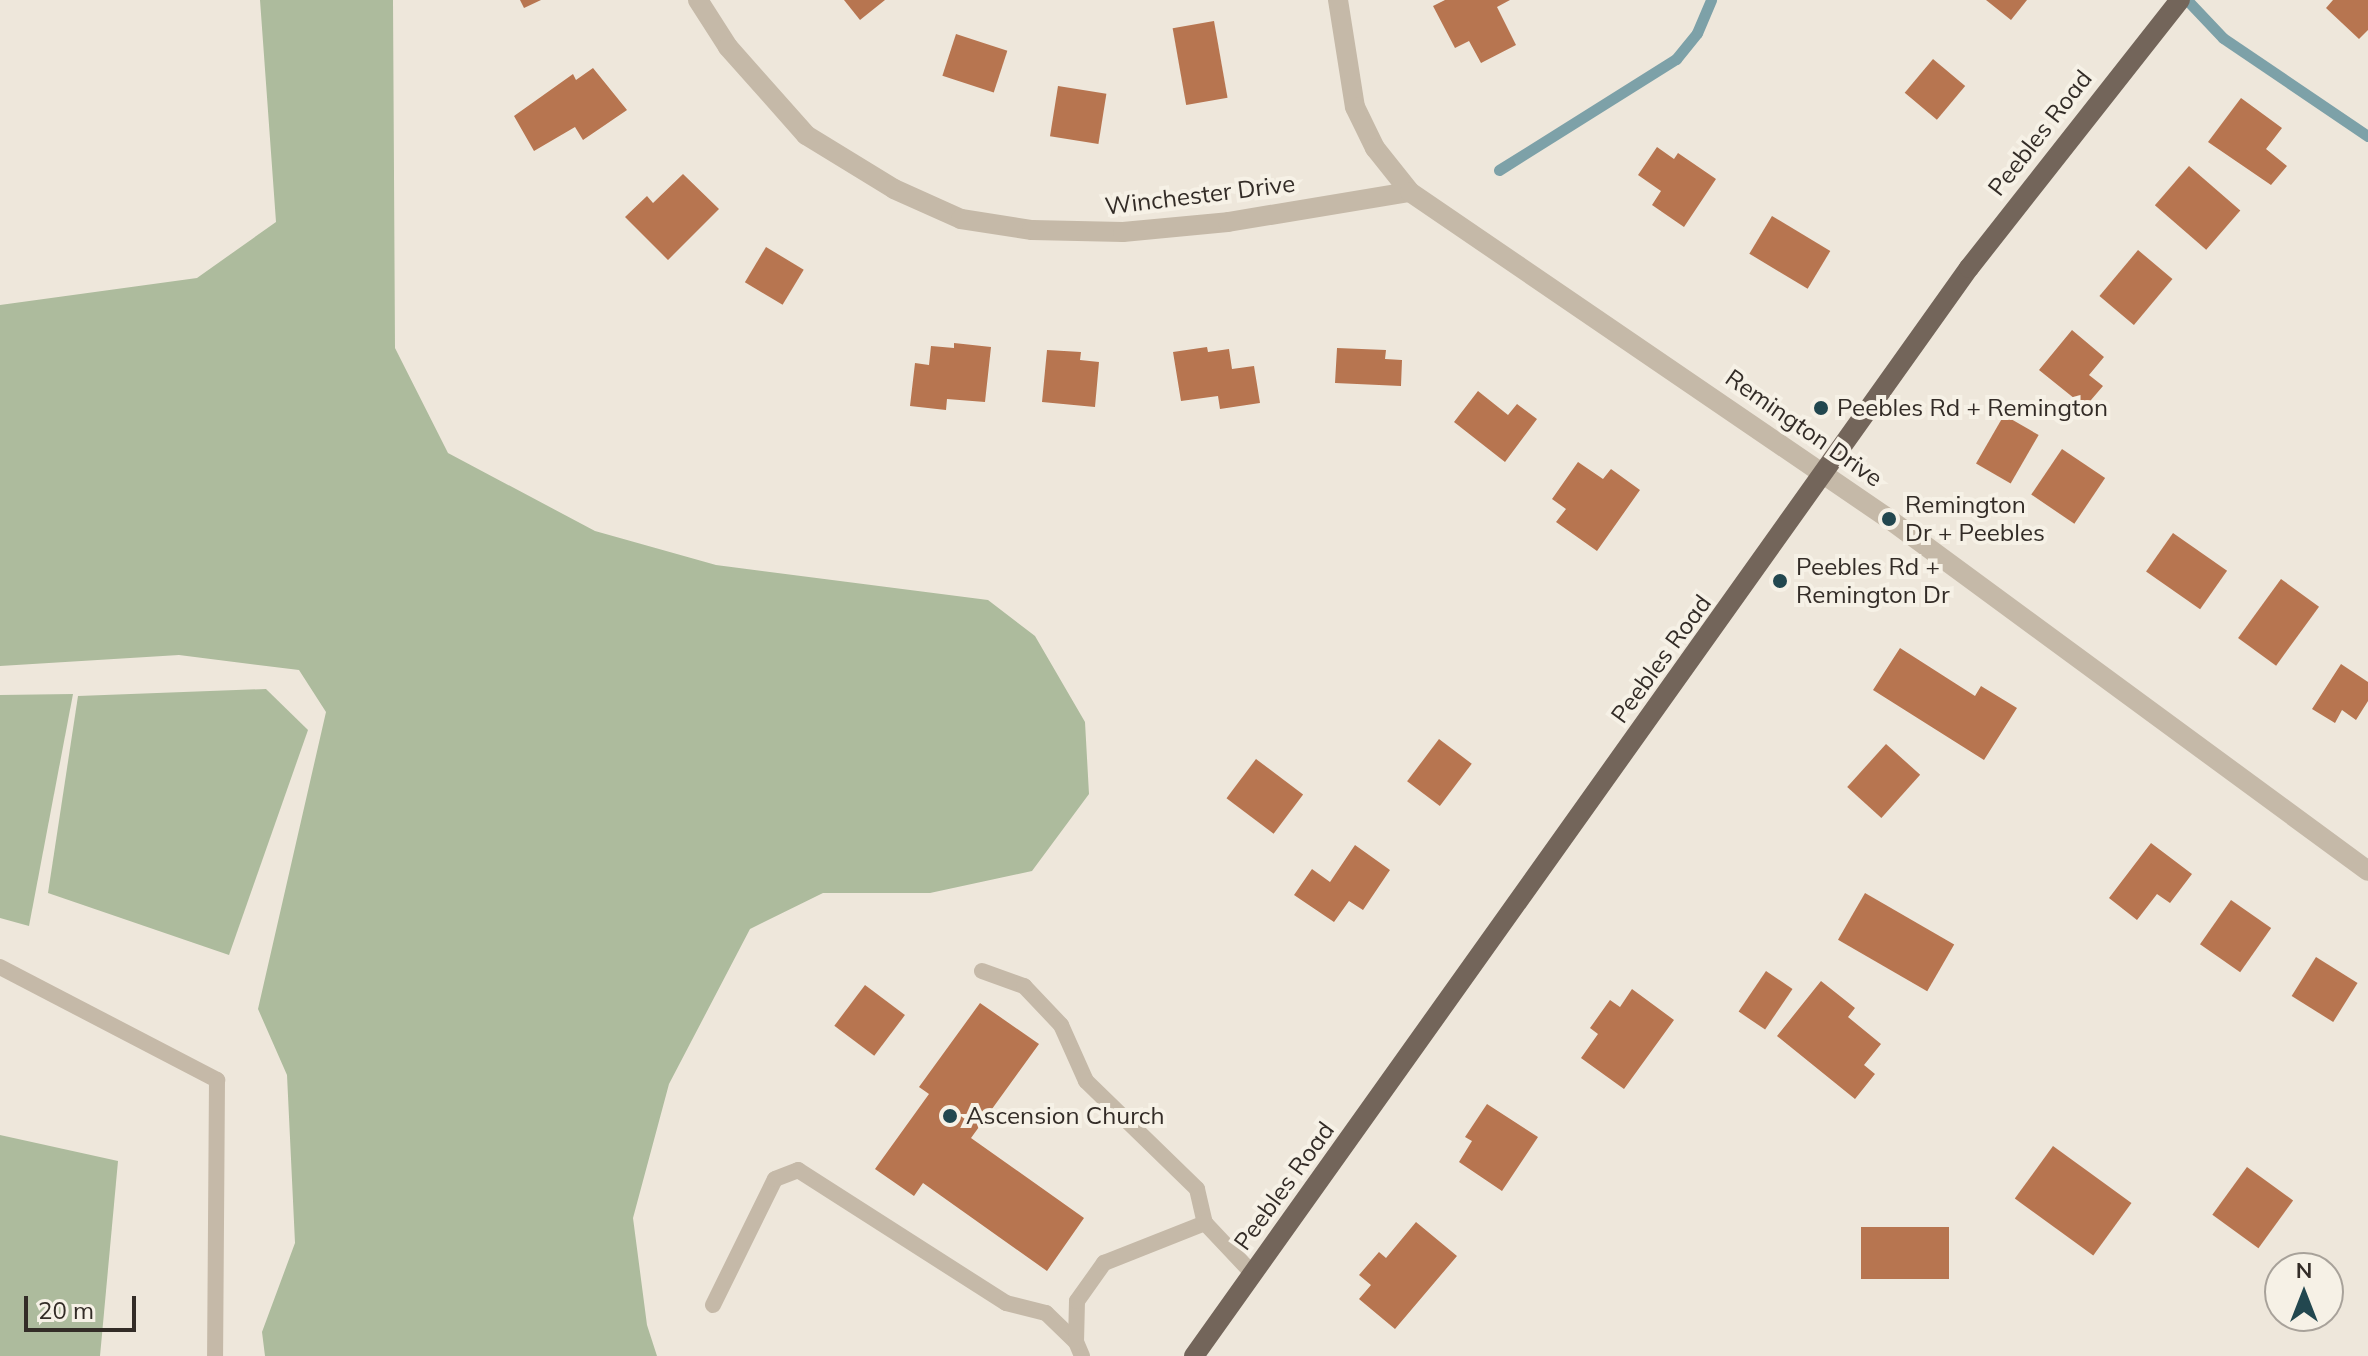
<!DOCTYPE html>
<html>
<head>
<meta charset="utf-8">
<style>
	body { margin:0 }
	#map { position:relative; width:2368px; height:1356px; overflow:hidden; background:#eee7db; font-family:Mulish,sans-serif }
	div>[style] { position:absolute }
	.green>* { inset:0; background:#adbb9d }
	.stream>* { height:11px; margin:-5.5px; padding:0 5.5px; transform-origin:5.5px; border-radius:5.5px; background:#7da1a8 }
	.building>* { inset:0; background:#b77550; transform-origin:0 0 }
	.service>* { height:16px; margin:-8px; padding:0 8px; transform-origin:8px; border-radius:8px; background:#c5b9a8 }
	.minor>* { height:20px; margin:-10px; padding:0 10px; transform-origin:10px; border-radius:10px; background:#c5b9a8 }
	.primary>* { height:20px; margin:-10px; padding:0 10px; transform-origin:10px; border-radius:10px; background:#73655a }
	.dots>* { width:22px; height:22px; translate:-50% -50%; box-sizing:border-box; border:4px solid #f6f1e6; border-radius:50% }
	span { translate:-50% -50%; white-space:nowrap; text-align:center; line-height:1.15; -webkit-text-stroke:8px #f6f1e6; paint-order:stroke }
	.street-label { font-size:24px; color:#332c27 }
	.poi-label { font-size:24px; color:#332c27 }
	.left { translate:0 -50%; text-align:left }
	.north { position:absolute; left:2264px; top:1252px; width:80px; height:80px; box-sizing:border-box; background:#f6f1e6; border:2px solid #a8a29a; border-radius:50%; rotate:0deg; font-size:22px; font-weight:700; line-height:32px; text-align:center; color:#332c27 }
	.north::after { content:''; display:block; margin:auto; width:28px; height:36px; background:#22474f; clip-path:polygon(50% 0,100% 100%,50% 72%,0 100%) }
	.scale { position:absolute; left:24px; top:1296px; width:112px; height:36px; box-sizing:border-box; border:4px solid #332c27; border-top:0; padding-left:10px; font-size:24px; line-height:28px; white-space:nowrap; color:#332c27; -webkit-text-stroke:6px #f6f1e6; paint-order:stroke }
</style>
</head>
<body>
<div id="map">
	<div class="green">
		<i style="clip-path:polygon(260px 0,393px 0,395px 348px,448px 453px,595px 531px,716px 565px,988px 600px,1035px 636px,1085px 722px,1089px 794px,1032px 871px,930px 893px,823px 893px,750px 929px,669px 1084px,633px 1218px,647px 1325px,657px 1356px,265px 1356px,262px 1332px,295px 1243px,287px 1075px,258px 1009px,326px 712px,299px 670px,179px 655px,0 666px,0 305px,197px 278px,276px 222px)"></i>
		<i style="clip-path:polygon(266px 689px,308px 730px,229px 955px,48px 893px,78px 696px)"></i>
		<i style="clip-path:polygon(73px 694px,29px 926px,0 918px,0 695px)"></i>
		<i style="clip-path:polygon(0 1135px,118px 1161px,100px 1356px,0 1356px)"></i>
	</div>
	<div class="stream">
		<i style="left:2187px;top:0;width:52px;rotate:46.5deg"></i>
		<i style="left:2223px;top:38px;width:175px;rotate:34.1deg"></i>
		<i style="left:1499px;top:170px;width:209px;rotate:-32.1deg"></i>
		<i style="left:1676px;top:59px;width:33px;rotate:-51deg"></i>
		<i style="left:1697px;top:33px;width:36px;rotate:-67deg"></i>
	</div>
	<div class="building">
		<i style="clip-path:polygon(520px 0,541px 0,524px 8px)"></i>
		<i style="clip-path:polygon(844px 0,885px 0,860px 20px)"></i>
		<i style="clip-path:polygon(1445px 0,1510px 0,1497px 7px,1516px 45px,1481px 63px,1469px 41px,1455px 48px,1433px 6px)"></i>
		<i style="clip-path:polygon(1986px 0,2027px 0,2011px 20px)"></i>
		<i style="clip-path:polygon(2333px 0,2368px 0,2368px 30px,2359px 39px,2326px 8px)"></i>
		<i style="left:1214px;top:21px;width:78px;height:42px;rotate:80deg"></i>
		<i style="left:956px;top:34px;width:54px;height:44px;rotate:18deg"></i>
		<i style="left:1933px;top:59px;width:42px;height:44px;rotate:40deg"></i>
		<i style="clip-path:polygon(593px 68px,627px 110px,583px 140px,575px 127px,534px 151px,514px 116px,573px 74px,576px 80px)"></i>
		<i style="left:1058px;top:86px;width:49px;height:51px;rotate:9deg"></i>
		<i style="clip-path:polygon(2241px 98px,2282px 128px,2266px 149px,2287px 166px,2271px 185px,2208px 142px)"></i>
		<i style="clip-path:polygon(1657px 147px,1674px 159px,1678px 153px,1716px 179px,1684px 227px,1652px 205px,1661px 191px,1638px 175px)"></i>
		<i style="left:2189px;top:166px;width:68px;height:52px;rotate:41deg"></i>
		<i style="clip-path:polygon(683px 174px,719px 209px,668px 260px,625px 217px,647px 196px,653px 203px)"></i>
		<i style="left:1772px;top:216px;width:68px;height:44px;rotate:31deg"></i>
		<i style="left:766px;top:247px;width:44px;height:41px;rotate:31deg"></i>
		<i style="left:2138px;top:250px;width:45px;height:60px;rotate:40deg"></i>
		<i style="clip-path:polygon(2072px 330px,2104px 357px,2089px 375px,2103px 386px,2085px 407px,2039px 370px)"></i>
		<i style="clip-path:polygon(954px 343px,991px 347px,985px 402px,947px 399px,946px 410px,910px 406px,915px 363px,929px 365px,931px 346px,954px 348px)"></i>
		<i style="clip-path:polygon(1207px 347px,1208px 352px,1229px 349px,1232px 369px,1254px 366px,1260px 403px,1220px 409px,1218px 396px,1181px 401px,1173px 352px)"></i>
		<i style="clip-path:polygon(1337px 348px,1386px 350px,1385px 359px,1402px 360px,1401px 386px,1335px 383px)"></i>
		<i style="clip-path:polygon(1047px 350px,1081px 352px,1080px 360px,1099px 362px,1095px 407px,1042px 402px)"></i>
		<i style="clip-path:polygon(1478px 391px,1508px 415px,1517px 404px,1537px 419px,1505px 462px,1454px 422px)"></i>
		<i style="left:2004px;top:415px;width:40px;height:56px;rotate:30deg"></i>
		<i style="left:2062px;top:449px;width:52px;height:55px;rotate:34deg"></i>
		<i style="clip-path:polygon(1578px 462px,1603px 479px,1611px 469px,1640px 490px,1597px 551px,1556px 522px,1566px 509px,1552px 499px)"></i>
		<i style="left:2173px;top:533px;width:66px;height:47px;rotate:35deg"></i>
		<i style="left:2281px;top:579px;width:47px;height:73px;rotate:36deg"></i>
		<i style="clip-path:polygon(1900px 648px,1975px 696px,1981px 686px,2017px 708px,1984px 760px,1873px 690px)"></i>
		<i style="clip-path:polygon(2341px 664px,2368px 682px,2368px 701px,2356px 720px,2342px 710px,2335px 723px,2312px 709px)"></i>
		<i style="left:1439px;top:739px;width:41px;height:53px;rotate:37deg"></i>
		<i style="left:1886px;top:744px;width:46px;height:58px;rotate:42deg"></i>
		<i style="left:1256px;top:759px;width:59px;height:49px;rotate:37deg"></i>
		<i style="clip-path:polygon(2151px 843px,2192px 874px,2170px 903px,2157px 894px,2137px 920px,2109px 898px)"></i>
		<i style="clip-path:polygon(1355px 845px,1390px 870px,1363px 910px,1349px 901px,1334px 922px,1294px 895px,1312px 869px,1330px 882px)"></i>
		<i style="left:1865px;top:893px;width:103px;height:54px;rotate:30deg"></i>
		<i style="left:2231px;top:900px;width:49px;height:54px;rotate:35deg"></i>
		<i style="left:2316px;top:957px;width:49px;height:46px;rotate:32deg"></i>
		<i style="left:1766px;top:971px;width:32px;height:49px;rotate:34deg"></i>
		<i style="clip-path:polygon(1821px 981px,1855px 1008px,1848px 1017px,1881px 1044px,1864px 1065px,1875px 1074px,1855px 1099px,1777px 1036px)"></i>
		<i style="left:865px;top:985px;width:50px;height:51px;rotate:37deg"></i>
		<i style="clip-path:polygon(1632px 989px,1674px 1020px,1624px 1089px,1581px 1058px,1598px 1034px,1590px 1028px,1610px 1000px,1620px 1007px)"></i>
		<i style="clip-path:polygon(980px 1003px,1039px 1044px,971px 1138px,1084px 1218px,1047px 1271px,923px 1183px,914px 1196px,875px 1169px,929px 1094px,919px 1087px)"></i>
		<i style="clip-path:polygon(1487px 1104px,1538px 1137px,1502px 1191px,1459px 1162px,1472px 1141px,1465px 1137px)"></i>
		<i style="left:2053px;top:1146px;width:97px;height:65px;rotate:36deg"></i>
		<i style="left:2247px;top:1167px;width:57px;height:59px;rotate:36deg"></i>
		<i style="clip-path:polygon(1416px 1222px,1457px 1256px,1395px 1329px,1359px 1299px,1371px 1285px,1359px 1275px,1379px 1252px,1386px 1258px)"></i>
		<i style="left:1949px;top:1227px;width:52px;height:88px;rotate:90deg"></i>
	</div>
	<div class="service">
		<i style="left:0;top:967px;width:245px;rotate:27.5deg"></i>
		<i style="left:217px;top:1080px;width:276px;rotate:90.4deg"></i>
		<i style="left:982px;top:971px;width:45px;rotate:19.7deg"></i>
		<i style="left:1024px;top:986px;width:54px;rotate:46.5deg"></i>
		<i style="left:1061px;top:1025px;width:61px;rotate:65.9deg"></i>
		<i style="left:1086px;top:1081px;width:155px;rotate:44.2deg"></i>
		<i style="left:1197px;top:1189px;width:35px;rotate:77deg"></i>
		<i style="left:1205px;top:1223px;width:70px;rotate:46.7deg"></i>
		<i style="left:713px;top:1305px;width:140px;rotate:-63.8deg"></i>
		<i style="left:775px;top:1179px;width:25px;rotate:-21deg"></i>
		<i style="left:798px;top:1170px;width:247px;rotate:32.6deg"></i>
		<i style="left:1006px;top:1303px;width:41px;rotate:14deg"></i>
		<i style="left:1046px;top:1313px;width:42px;rotate:44deg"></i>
		<i style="left:1082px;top:1356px;width:15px;rotate:-113deg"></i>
		<i style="left:1076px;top:1342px;width:41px;rotate:-88.6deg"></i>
		<i style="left:1077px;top:1301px;width:47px;rotate:-54.6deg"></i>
		<i style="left:1104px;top:1263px;width:109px;rotate:-21.6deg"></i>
	</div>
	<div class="minor">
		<i style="left:698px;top:0;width:56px;rotate:57.4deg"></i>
		<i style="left:728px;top:47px;width:118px;rotate:48.4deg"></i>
		<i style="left:806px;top:135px;width:103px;rotate:31.5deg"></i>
		<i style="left:894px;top:189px;width:73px;rotate:24.1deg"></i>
		<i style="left:961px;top:219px;width:72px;rotate:8.8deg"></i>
		<i style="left:1032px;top:230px;width:91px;rotate:1.3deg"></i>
		<i style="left:1123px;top:232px;width:105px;rotate:-5.4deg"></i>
		<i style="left:1228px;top:222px;width:184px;rotate:-9.4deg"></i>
		<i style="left:1338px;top:0;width:108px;rotate:81deg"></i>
		<i style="left:1355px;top:107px;width:46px;rotate:64deg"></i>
		<i style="left:1375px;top:148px;width:56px;rotate:51.5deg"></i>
		<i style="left:1410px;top:192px;width:580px;rotate:34.32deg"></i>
		<i style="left:1889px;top:519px;width:594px;rotate:36.31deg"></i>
	</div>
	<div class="primary">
		<i style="left:1194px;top:1356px;width:1336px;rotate:-54.54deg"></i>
		<i style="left:1969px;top:268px;width:341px;rotate:-51.8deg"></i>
	</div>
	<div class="dots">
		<i style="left:1821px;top:408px;background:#22474f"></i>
		<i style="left:1889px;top:519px;background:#22474f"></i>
		<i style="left:1780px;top:581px;background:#22474f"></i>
		<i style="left:950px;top:1116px;background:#22474f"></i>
	</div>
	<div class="street-label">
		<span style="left:2040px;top:133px;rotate:-52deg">Peebles Road</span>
		<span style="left:1200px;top:195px;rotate:-7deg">Winchester Drive</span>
		<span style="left:1804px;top:428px;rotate:35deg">Remington Drive</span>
		<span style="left:1661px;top:659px;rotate:-54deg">Peebles Road</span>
		<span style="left:1284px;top:1186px;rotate:-54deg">Peebles Road</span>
	</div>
	<div class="poi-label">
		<span class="left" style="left:1837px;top:408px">Peebles Rd + Remington</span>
		<span class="left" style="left:1905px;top:519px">Remington<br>Dr + Peebles</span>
		<span class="left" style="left:1796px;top:581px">Peebles Rd +<br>Remington Dr</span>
		<span class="left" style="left:966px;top:1116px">Ascension Church</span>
	</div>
	<div class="north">N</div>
	<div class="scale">20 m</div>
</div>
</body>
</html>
